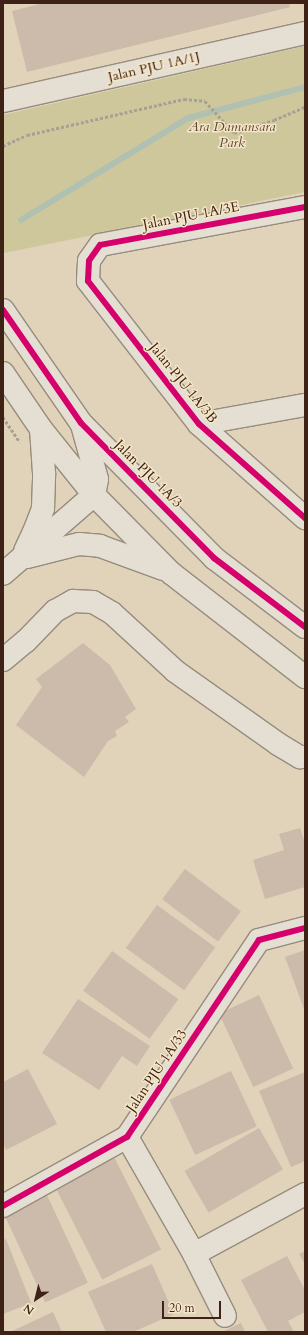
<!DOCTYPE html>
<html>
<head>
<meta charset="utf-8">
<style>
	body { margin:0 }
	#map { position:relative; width:308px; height:1335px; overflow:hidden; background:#e0d3ba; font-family:Cardo,serif }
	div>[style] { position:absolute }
	.green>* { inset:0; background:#cec79c }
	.stream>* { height:6px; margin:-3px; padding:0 3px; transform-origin:3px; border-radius:3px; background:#b0c1b2 }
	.building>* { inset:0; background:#ccbaab; transform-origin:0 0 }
	.path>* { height:2.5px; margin-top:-1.25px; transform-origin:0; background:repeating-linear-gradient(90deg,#a8a095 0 3px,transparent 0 5px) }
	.roads { filter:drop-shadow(1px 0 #978c7d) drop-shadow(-1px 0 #978c7d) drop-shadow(0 1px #978c7d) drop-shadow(0 -1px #978c7d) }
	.minor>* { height:22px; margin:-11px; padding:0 11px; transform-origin:11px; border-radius:11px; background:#e5dfd3 }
	.cycleway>* { height:6px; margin:-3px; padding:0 3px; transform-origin:3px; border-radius:3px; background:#d6006c }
	span { translate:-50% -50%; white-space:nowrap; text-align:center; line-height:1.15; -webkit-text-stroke:3px #f5e6c8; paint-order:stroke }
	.street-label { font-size:14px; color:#3f2216 }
	.park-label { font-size:14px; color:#5f4932; font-style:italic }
	.frame { position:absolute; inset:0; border:4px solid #3f2216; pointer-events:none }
	.north { position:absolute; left:16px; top:1279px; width:40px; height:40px; -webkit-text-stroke:3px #f5e6c8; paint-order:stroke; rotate:215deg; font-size:11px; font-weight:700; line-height:16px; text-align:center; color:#3f2216 }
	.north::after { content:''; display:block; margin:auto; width:14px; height:18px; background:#3f2216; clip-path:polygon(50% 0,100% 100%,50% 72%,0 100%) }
	.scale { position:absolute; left:162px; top:1301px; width:59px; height:18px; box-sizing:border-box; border:2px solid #3f2216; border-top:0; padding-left:5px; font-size:12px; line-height:14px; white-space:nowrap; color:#3f2216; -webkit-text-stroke:3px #f5e6c8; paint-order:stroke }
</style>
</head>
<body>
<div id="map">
	<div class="green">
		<i style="clip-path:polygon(305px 46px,305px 192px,4px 253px,3px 115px)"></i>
	</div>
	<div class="stream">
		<i style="left:21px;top:220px;width:196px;rotate:-31.4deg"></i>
		<i style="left:188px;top:118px;width:121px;rotate:-14.8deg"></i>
	</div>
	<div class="building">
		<i style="clip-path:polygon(44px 3px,289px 3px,290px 7px,27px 72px,12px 11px)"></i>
		<i style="clip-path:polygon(83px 643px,110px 665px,136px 709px,125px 717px,129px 722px,115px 731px,117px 736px,108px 741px,84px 777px,16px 725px,42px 687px,36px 679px)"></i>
		<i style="clip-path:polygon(300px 828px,305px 843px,305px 887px,265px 899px,253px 860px,284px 850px,279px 834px)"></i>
		<i style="left:185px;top:869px;width:70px;height:38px;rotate:37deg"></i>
		<i style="left:157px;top:905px;width:72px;height:53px;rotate:36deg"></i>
		<i style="clip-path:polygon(305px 950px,305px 1012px,285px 957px)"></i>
		<i style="left:112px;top:951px;width:82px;height:49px;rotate:36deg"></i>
		<i style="left:259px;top:995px;width:81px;height:44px;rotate:65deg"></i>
		<i style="clip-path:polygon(78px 999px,150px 1046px,137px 1066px,122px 1056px,99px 1090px,42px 1053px)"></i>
		<i style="clip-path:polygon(28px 1069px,57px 1124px,6px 1150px,3px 1143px,3px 1082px)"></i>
		<i style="left:231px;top:1071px;width:61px;height:68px;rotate:65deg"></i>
		<i style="clip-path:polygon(305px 1072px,305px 1161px,291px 1167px,259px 1091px)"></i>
		<i style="left:259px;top:1128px;width:48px;height:86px;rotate:60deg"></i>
		<i style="left:113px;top:1155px;width:106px;height:66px;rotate:63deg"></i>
		<i style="left:46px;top:1193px;width:99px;height:47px;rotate:65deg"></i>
		<i style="clip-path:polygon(6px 1239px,31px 1303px,3px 1314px,3px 1240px)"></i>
		<i style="clip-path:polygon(305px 1251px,305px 1264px,299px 1254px)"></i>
		<i style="clip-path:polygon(287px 1256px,305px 1290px,305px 1312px,288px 1321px,294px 1332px,268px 1332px,241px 1280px)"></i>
		<i style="clip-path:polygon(152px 1264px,174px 1314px,133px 1332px,106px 1332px,88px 1292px)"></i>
		<i style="clip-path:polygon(53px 1312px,62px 1332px,10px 1332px)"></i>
		<i style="clip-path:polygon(241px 1323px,245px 1332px,222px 1332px)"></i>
	</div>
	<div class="path">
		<i style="left:3px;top:146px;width:26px;rotate:-25deg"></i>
		<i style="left:27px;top:135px;width:161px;rotate:-12.9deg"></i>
		<i style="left:184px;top:99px;width:21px;rotate:5deg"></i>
		<i style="left:205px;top:101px;width:43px;rotate:47.8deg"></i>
		<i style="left:234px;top:133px;width:42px;rotate:-18deg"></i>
		<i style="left:274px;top:120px;width:34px;rotate:-23deg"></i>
		<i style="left:3px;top:417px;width:30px;rotate:56deg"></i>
	</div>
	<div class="roads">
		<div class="minor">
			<i style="left:3px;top:101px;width:310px;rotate:-12.7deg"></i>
			<i style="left:305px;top:207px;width:208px;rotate:169.5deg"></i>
			<i style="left:100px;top:245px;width:19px;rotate:125deg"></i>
			<i style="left:89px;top:261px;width:20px;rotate:93deg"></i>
			<i style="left:88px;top:281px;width:181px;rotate:52.2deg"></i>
			<i style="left:199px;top:424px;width:142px;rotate:41.6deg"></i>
			<i style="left:3px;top:310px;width:137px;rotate:55.4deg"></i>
			<i style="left:81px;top:423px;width:190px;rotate:45.4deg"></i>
			<i style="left:214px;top:558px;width:114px;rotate:37.2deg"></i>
			<i style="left:3px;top:373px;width:68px;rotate:55.8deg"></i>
			<i style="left:41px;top:429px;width:85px;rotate:51.2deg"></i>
			<i style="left:94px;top:495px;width:110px;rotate:45.4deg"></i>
			<i style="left:171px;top:573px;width:170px;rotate:37.8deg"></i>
			<i style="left:199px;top:424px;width:108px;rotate:-10.2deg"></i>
			<i style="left:25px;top:551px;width:21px;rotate:-65deg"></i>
			<i style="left:34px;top:532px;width:26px;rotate:-69deg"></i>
			<i style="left:43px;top:508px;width:35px;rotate:-88deg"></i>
			<i style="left:44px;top:473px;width:44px;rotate:-93.9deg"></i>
			<i style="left:27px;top:557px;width:54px;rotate:-14deg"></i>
			<i style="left:79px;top:544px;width:21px;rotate:5deg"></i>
			<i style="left:100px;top:546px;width:67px;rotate:20.1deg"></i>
			<i style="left:3px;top:574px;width:121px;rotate:-41deg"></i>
			<i style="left:94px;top:495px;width:16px;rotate:-79deg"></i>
			<i style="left:97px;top:479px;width:56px;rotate:-105.5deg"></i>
			<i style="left:3px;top:660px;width:30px;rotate:-40deg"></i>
			<i style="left:26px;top:641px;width:42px;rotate:-46deg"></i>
			<i style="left:55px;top:611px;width:21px;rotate:-29deg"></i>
			<i style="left:73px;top:601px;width:20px;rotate:3deg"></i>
			<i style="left:93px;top:602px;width:22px;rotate:30deg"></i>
			<i style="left:112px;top:613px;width:86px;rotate:42.6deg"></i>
			<i style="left:175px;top:671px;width:126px;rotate:35.3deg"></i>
			<i style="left:278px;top:744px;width:26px;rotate:31deg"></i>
			<i style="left:300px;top:757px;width:5px"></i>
			<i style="left:127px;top:1137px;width:135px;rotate:60.2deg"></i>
			<i style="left:194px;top:1254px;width:69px;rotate:63.4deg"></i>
			<i style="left:3px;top:1206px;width:142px;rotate:-29.1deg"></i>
			<i style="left:127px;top:1137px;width:237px;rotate:-56.2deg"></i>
			<i style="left:259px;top:940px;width:48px;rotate:-14.6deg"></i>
			<i style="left:194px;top:1254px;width:126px;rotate:-28.4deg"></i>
		</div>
	</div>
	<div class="cycleway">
		<i style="left:305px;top:207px;width:208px;rotate:169.5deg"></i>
		<i style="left:100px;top:245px;width:19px;rotate:125deg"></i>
		<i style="left:89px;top:261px;width:20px;rotate:93deg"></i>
		<i style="left:88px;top:281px;width:181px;rotate:52.2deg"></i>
		<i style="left:199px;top:424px;width:142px;rotate:41.6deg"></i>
		<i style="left:3px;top:310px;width:137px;rotate:55.4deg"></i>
		<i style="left:81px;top:423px;width:190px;rotate:45.4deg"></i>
		<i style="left:214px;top:558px;width:114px;rotate:37.2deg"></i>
		<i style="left:3px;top:1206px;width:142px;rotate:-29.1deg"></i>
		<i style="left:127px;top:1137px;width:237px;rotate:-56.2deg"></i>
		<i style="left:259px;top:940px;width:48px;rotate:-14.6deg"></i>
	</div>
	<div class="street-label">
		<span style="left:154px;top:67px;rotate:-13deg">Jalan PJU 1A/1J</span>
		<span style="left:191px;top:216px;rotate:-11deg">Jalan PJU 1A/3E</span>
		<span style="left:183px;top:383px;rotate:51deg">Jalan PJU 1A/3B</span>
		<span style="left:148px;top:474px;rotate:45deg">Jalan PJU 1A/3</span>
		<span style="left:157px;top:1071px;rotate:-56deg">Jalan PJU 1A/33</span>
	</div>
	<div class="park-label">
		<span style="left:232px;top:135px">Ara Damansara<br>Park</span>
	</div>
	<div class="frame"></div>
	<div class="north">N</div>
	<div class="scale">20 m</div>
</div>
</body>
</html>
